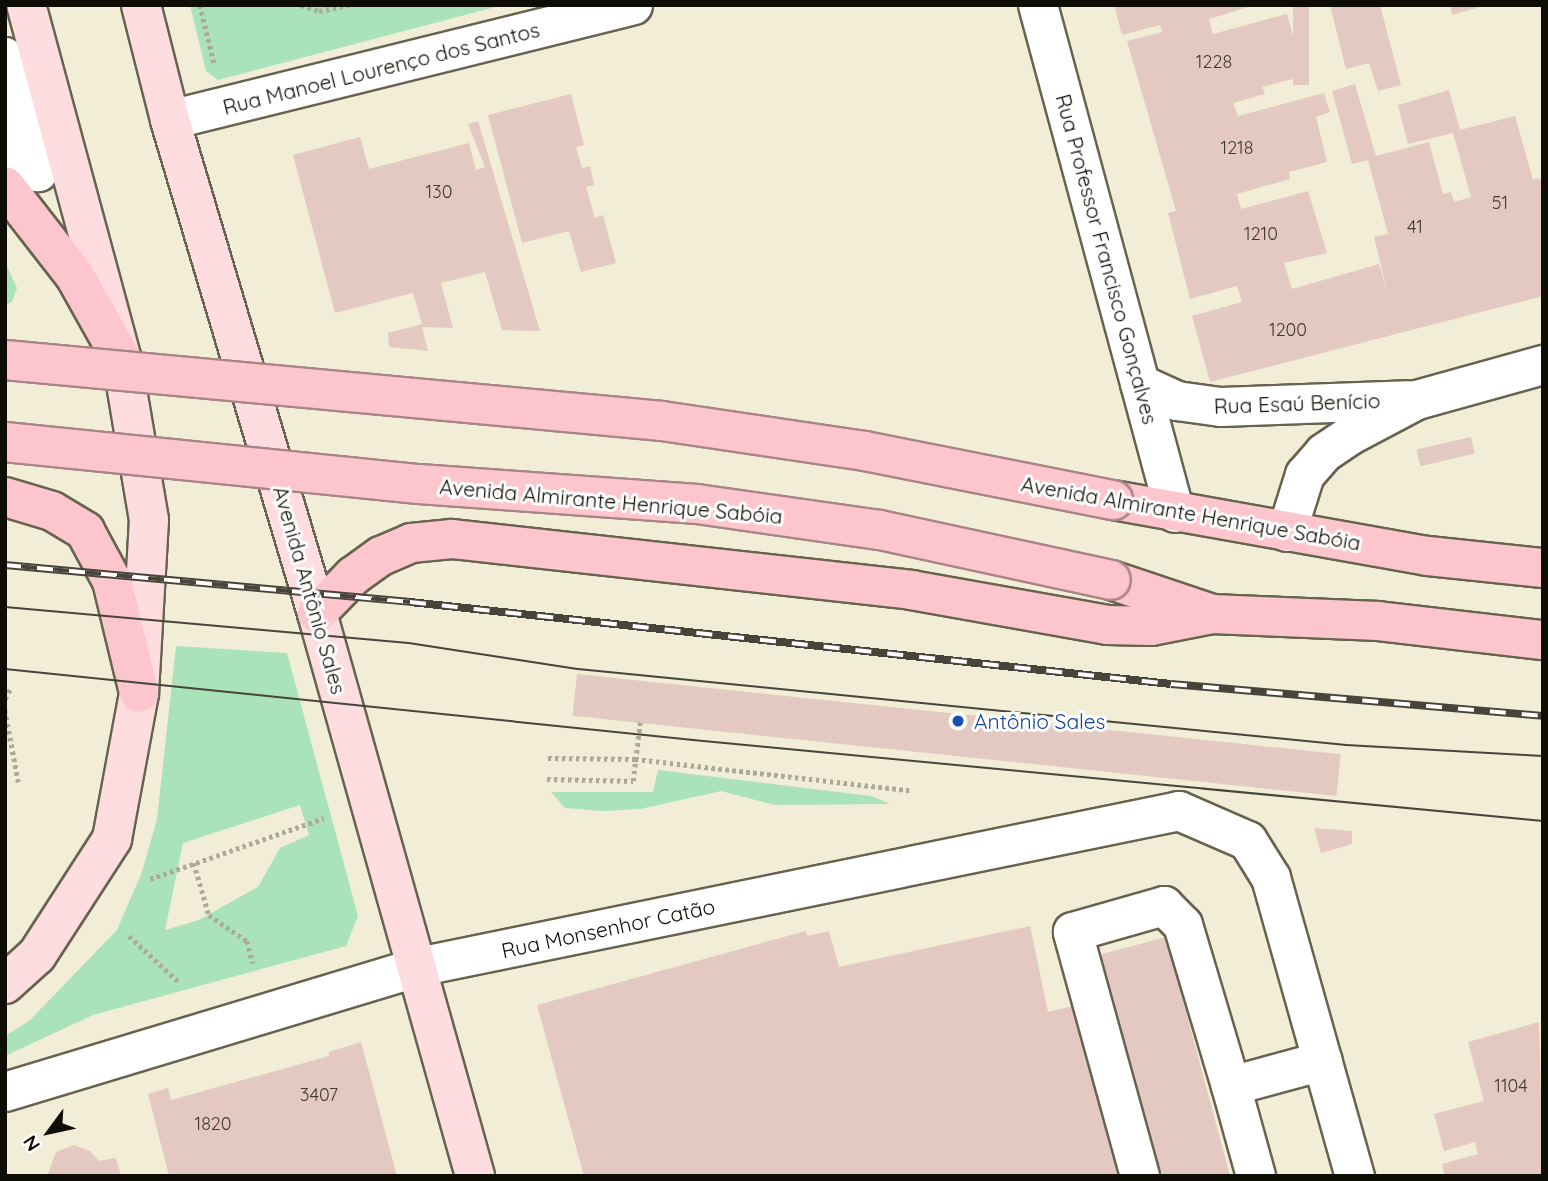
<!DOCTYPE html>
<html>
<head>
<meta charset="utf-8">
<style>
	body { margin:0 }
	#map { position:relative; width:1548px; height:1181px; overflow:hidden; background:#f1edd6; font-family:Quicksand,sans-serif }
	div>[style] { position:absolute }
	.green>* { inset:0; background:#aae3b9 }
	.building>* { inset:0; background:#e3c9c2; transform-origin:0 0 }
	.path>* { height:4.5px; margin-top:-2.25px; transform-origin:0; background:repeating-linear-gradient(90deg,#aca996 0 3.5px,transparent 0 7px) }
	.roads { filter:drop-shadow(2px 0 #67634f) drop-shadow(-2px 0 #67634f) drop-shadow(0 2px #67634f) drop-shadow(0 -2px #67634f) }
	.minor>* { height:38px; margin:-19px; padding:0 19px; transform-origin:19px; border-radius:19px; background:#fff }
	.major>* { height:38px; margin:-19px; padding:0 19px; transform-origin:19px; border-radius:19px; background:#fedde1 }
	.highway>* { height:38px; margin:-19px; padding:0 19px; transform-origin:19px; border-radius:19px; background:#fdc6cd }
	.tram>* { height:2px; margin:-1px; padding:0 1px; transform-origin:1px; border-radius:1px; background:#47453a }
	.rail>* { height:8px; margin-top:-4px; transform-origin:0; background:repeating-linear-gradient(90deg,#fff 0 16px,#47453a 0 32px); box-sizing:border-box; border-block:2px solid #47453a }
	.bridges { filter:drop-shadow(2px 0 #a98587) drop-shadow(-2px 0 #a98587) drop-shadow(0 2px #a98587) drop-shadow(0 -2px #a98587) }
	.highway-bridge>* { height:38px; margin:-19px; padding:0 19px; transform-origin:19px; border-radius:19px; background:#fdc6cd }
	.dots>* { width:19px; height:19px; translate:-50% -50%; box-sizing:border-box; border:4px solid #fff; border-radius:50% }
	span { translate:-50% -50%; white-space:nowrap; text-align:center; line-height:1.15; -webkit-text-stroke:6px #fff; paint-order:stroke }
	.number-label { font-size:18px; color:#423b34 }
	.number-label span { -webkit-text-stroke-width:0 }
	.street-label { font-size:21px; color:#0d0c05 }
	.transit-label { font-size:21px; color:#164399 }
	.left { translate:0 -50%; text-align:left }
	.frame { position:absolute; inset:0; border:7px solid #0d0c05; pointer-events:none }
	.north { position:absolute; left:14px; top:1097px; width:70px; height:70px; -webkit-text-stroke:5px #fff; paint-order:stroke; rotate:237deg; font-size:19px; font-weight:700; line-height:28px; text-align:center; color:#0d0c05 }
	.north::after { content:''; display:block; margin:auto; width:24px; height:32px; background:#0d0c05; clip-path:polygon(50% 0,100% 100%,50% 72%,0 100%) }
</style>
</head>
<body>
<div id="map">
	<div class="green">
		<i style="clip-path:polygon(190px 5px,503px 5px,218px 80px,206px 71px)"></i>
		<i style="clip-path:polygon(5px 262px,17px 288px,12px 302px,5px 305px)"></i>
		<i style="clip-path:polygon(evenodd,176px 646px,287px 653px,358px 916px,346px 946px,93px 1015px,5px 1056px,5px 1036px,30px 1020px,117px 930px,142px 872px,157px 819px,176px 646px,300px 805px,309px 835px,280px 848px,258px 887px,199px 920px,165px 930px,183px 843px,300px 805px)"></i>
		<i style="clip-path:polygon(658px 770px,871px 796px,890px 804px,775px 805px,721px 791px,640px 809px,602px 811px,565px 808px,551px 792px,653px 792px)"></i>
	</div>
	<div class="building">
		<i style="clip-path:polygon(1114px 5px,1255px 5px,1209px 19px,1213px 34px,1287px 14px,1304px 76px,1262px 87px,1265px 94px,1233px 103px,1238px 116px,1324px 93px,1330px 112px,1316px 117px,1327px 162px,1289px 172px,1290px 179px,1237px 194px,1241px 209px,1308px 191px,1327px 253px,1284px 263px,1292px 289px,1379px 264px,1388px 295px,1374px 237px,1388px 234px,1368px 160px,1352px 164px,1332px 91px,1355px 84px,1376px 156px,1429px 142px,1443px 194px,1451px 192px,1454px 202px,1471px 197px,1453px 133px,1408px 144px,1398px 105px,1449px 90px,1460px 130px,1515px 116px,1533px 180px,1539px 178px,1543px 183px,1543px 296px,1210px 382px,1192px 316px,1242px 302px,1237px 286px,1190px 299px,1168px 213px,1176px 211px,1127px 41px,1162px 32px,1160px 25px,1122px 35px)"></i>
		<i style="left:1293px;top:5px;width:16px;height:80px"></i>
		<i style="clip-path:polygon(1330px 5px,1380px 5px,1401px 85px,1378px 91px,1369px 63px,1346px 69px)"></i>
		<i style="clip-path:polygon(1450px 5px,1483px 5px,1483px 6px,1452px 15px)"></i>
		<i style="clip-path:polygon(571px 94px,584px 145px,576px 147px,582px 168px,590px 166px,594px 185px,586px 187px,595px 218px,603px 215px,616px 263px,581px 272px,569px 231px,522px 243px,488px 115px)"></i>
		<i style="clip-path:polygon(478px 121px,540px 331px,502px 330px,485px 272px,441px 283px,453px 328px,422px 327px,428px 351px,389px 347px,388px 333px,422px 324px,413px 293px,335px 313px,293px 155px,360px 137px,369px 169px,469px 143px,476px 170px,485px 167px,468px 124px)"></i>
		<i style="left:1471px;top:437px;width:17px;height:56px;rotate:77deg"></i>
		<i style="left:577px;top:674px;width:768px;height:42px;rotate:6deg"></i>
		<i style="clip-path:polygon(1314px 828px,1352px 831px,1352px 844px,1321px 853px)"></i>
		<i style="clip-path:polygon(1030px 926px,1048px 1012px,1073px 1006px,1120px 1176px,584px 1176px,537px 1005px,806px 931px,807px 936px,829px 931px,839px 967px)"></i>
		<i style="left:1166px;top:937px;width:248px;height:68px;rotate:75deg"></i>
		<i style="clip-path:polygon(1539px 1022px,1543px 1176px,1445px 1176px,1442px 1164px,1478px 1154px,1475px 1142px,1444px 1151px,1434px 1114px,1484px 1101px,1468px 1042px)"></i>
		<i style="clip-path:polygon(361px 1042px,397px 1176px,169px 1176px,148px 1094px,168px 1088px,171px 1100px,329px 1056px,329px 1052px)"></i>
		<i style="clip-path:polygon(74px 1145px,90px 1151px,99px 1161px,116px 1158px,121px 1176px,47px 1176px,56px 1152px)"></i>
	</div>
	<div class="path">
		<i style="left:200px;top:5px;width:60px;rotate:76.4deg"></i>
		<i style="left:301px;top:5px;width:19px;rotate:18deg"></i>
		<i style="left:319px;top:11px;width:32px;rotate:-11deg"></i>
		<i style="left:5px;top:699px;width:13px;rotate:-63deg"></i>
		<i style="left:5px;top:710px;width:76px;rotate:79.4deg"></i>
		<i style="left:548px;top:758px;width:87px;rotate:0.7deg"></i>
		<i style="left:635px;top:759px;width:276px;rotate:6.5deg"></i>
		<i style="left:547px;top:779px;width:86px;rotate:1.3deg"></i>
		<i style="left:633px;top:781px;width:59px;rotate:-83.2deg"></i>
		<i style="left:194px;top:863px;width:54px;rotate:73.9deg"></i>
		<i style="left:209px;top:915px;width:46px;rotate:34.4deg"></i>
		<i style="left:247px;top:941px;width:23px;rotate:75deg"></i>
		<i style="left:150px;top:879px;width:184px;rotate:-19.3deg"></i>
		<i style="left:129px;top:936px;width:69px;rotate:42.7deg"></i>
	</div>
	<div class="roads">
		<div class="minor">
			<i style="left:1038px;top:5px;width:526px;rotate:74.91deg"></i>
			<i style="left:5px;top:57px;width:120px;rotate:74deg"></i>
			<i style="left:38px;top:172px;width:47px;rotate:-135deg"></i>
			<i style="left:170px;top:120px;width:477px;rotate:-13.9deg"></i>
			<i style="left:1140px;top:384px;width:41px;rotate:24.7deg"></i>
			<i style="left:1177px;top:401px;width:44px;rotate:7.8deg"></i>
			<i style="left:1221px;top:407px;width:187px;rotate:-2.1deg"></i>
			<i style="left:1287px;top:532px;width:60px;rotate:-72.5deg"></i>
			<i style="left:1305px;top:475px;width:29px;rotate:-49deg"></i>
			<i style="left:1324px;top:453px;width:30px;rotate:-34deg"></i>
			<i style="left:1349px;top:436px;width:77px;rotate:-27.9deg"></i>
			<i style="left:1417px;top:400px;width:131px;rotate:-15.5deg"></i>
			<i style="left:1231px;top:1086px;width:93px;rotate:74.5deg"></i>
			<i style="left:5px;top:1092px;width:432px;rotate:-16.8deg"></i>
			<i style="left:418px;top:967px;width:777px;rotate:-11.58deg"></i>
			<i style="left:1179px;top:811px;width:75px;rotate:23.5deg"></i>
			<i style="left:1248px;top:841px;width:44px;rotate:58.1deg"></i>
			<i style="left:1271px;top:878px;width:310px;rotate:74.3deg"></i>
			<i style="left:1140px;top:1176px;width:253px;rotate:-105.4deg"></i>
			<i style="left:1073px;top:932px;width:95px;rotate:-15.9deg"></i>
			<i style="left:1164px;top:906px;width:27px;rotate:45deg"></i>
			<i style="left:1183px;top:925px;width:168px;rotate:73.4deg"></i>
			<i style="left:1231px;top:1086px;width:95px;rotate:-15.2deg"></i>
		</div>
		<div class="major">
			<i style="left:141px;top:5px;width:119px;rotate:75.8deg"></i>
			<i style="left:170px;top:120px;width:514px;rotate:73.4deg"></i>
			<i style="left:317px;top:613px;width:585px;rotate:74.32deg"></i>
			<i style="left:5px;top:984px;width:43px;rotate:-42.2deg"></i>
			<i style="left:37px;top:955px;width:138px;rotate:-57.1deg"></i>
			<i style="left:112px;top:839px;width:148px;rotate:-79.5deg"></i>
			<i style="left:139px;top:693px;width:173px;rotate:-86.7deg"></i>
			<i style="left:149px;top:520px;width:162px;rotate:-99.6deg"></i>
			<i style="left:122px;top:360px;width:368px;rotate:-105.1deg"></i>
		</div>
		<div class="highway">
			<i style="left:5px;top:186px;width:114px;rotate:52.1deg"></i>
			<i style="left:75px;top:276px;width:96px;rotate:60.8deg"></i>
			<i style="left:5px;top:497px;width:49px;rotate:16.6deg"></i>
			<i style="left:52px;top:511px;width:39px;rotate:31deg"></i>
			<i style="left:85px;top:531px;width:57px;rotate:61.6deg"></i>
			<i style="left:112px;top:581px;width:115px;rotate:76.4deg"></i>
			<i style="left:1113px;top:500px;width:320px;rotate:10.1deg"></i>
			<i style="left:1428px;top:556px;width:116px;rotate:6deg"></i>
			<i style="left:1111px;top:580px;width:107px;rotate:18.6deg"></i>
			<i style="left:1212px;top:614px;width:166px;rotate:2.4deg"></i>
			<i style="left:1378px;top:621px;width:166px;rotate:6.6deg"></i>
			<i style="left:317px;top:613px;width:52px;rotate:-45.8deg"></i>
			<i style="left:353px;top:576px;width:34px;rotate:-36deg"></i>
			<i style="left:381px;top:556px;width:33px;rotate:-23deg"></i>
			<i style="left:411px;top:543px;width:41px;rotate:-5.6deg"></i>
			<i style="left:452px;top:539px;width:462px;rotate:6.3deg"></i>
			<i style="left:911px;top:590px;width:200px;rotate:10.1deg"></i>
			<i style="left:1108px;top:625px;width:43px;rotate:1.3deg"></i>
			<i style="left:1151px;top:626px;width:62px;rotate:-11.1deg"></i>
		</div>
	</div>
	<div class="tram">
		<i style="left:5px;top:607px;width:405px;rotate:5.1deg"></i>
		<i style="left:408px;top:643px;width:172px;rotate:8.7deg"></i>
		<i style="left:578px;top:669px;width:772px;rotate:5.65deg"></i>
		<i style="left:1346px;top:745px;width:197px;rotate:3.2deg"></i>
		<i style="left:5px;top:669px;width:692px;rotate:5.89deg"></i>
		<i style="left:693px;top:740px;width:854px;rotate:5.44deg"></i>
	</div>
	<div class="rail">
		<i style="left:5px;top:565px;width:407px;rotate:5.2deg"></i>
		<i style="left:410px;top:602px;width:765px;rotate:6.15deg"></i>
		<i style="left:1171px;top:684px;width:373px;rotate:4.9deg"></i>
	</div>
	<div class="bridges">
		<div class="highway-bridge">
			<i style="left:5px;top:360px;width:660px;rotate:5.3deg"></i>
			<i style="left:662px;top:421px;width:205px;rotate:8.4deg"></i>
			<i style="left:865px;top:451px;width:253px;rotate:11.2deg"></i>
			<i style="left:5px;top:442px;width:416px;rotate:5.8deg"></i>
			<i style="left:419px;top:484px;width:279px;rotate:4.1deg"></i>
			<i style="left:697px;top:504px;width:185px;rotate:8.1deg"></i>
			<i style="left:880px;top:530px;width:236px;rotate:12.2deg"></i>
		</div>
	</div>
	<div class="dots">
		<i style="left:958px;top:721px;background:#1a4fb4"></i>
	</div>
	<div class="number-label">
		<span style="left:1214px;top:62px">1228</span>
		<span style="left:1237px;top:148px">1218</span>
		<span style="left:439px;top:192px">130</span>
		<span style="left:1500px;top:203px">51</span>
		<span style="left:1415px;top:227px">41</span>
		<span style="left:1261px;top:234px">1210</span>
		<span style="left:1288px;top:330px">1200</span>
		<span style="left:1511px;top:1086px">1104</span>
		<span style="left:319px;top:1095px">3407</span>
		<span style="left:213px;top:1124px">1820</span>
	</div>
	<div class="street-label">
		<span style="left:381px;top:68px;rotate:-14deg">Rua Manoel Lourenço dos Santos</span>
		<span style="left:1107px;top:259px;rotate:75deg">Rua Professor Francisco Gonçalves</span>
		<span style="left:1297px;top:403px;rotate:-2deg">Rua Esaú Benício</span>
		<span style="left:611px;top:501px;rotate:5deg">Avenida Almirante Henrique Sabóia</span>
		<span style="left:1191px;top:513px;rotate:10deg">Avenida Almirante Henrique Sabóia</span>
		<span style="left:310px;top:590px;rotate:74deg">Avenida Antônio Sales</span>
		<span style="left:608px;top:928px;rotate:-12deg">Rua Monsenhor Catão</span>
	</div>
	<div class="transit-label">
		<span class="left" style="left:974px;top:721px">Antônio Sales</span>
	</div>
	<div class="frame"></div>
	<div class="north">N</div>
</div>
</body>
</html>
